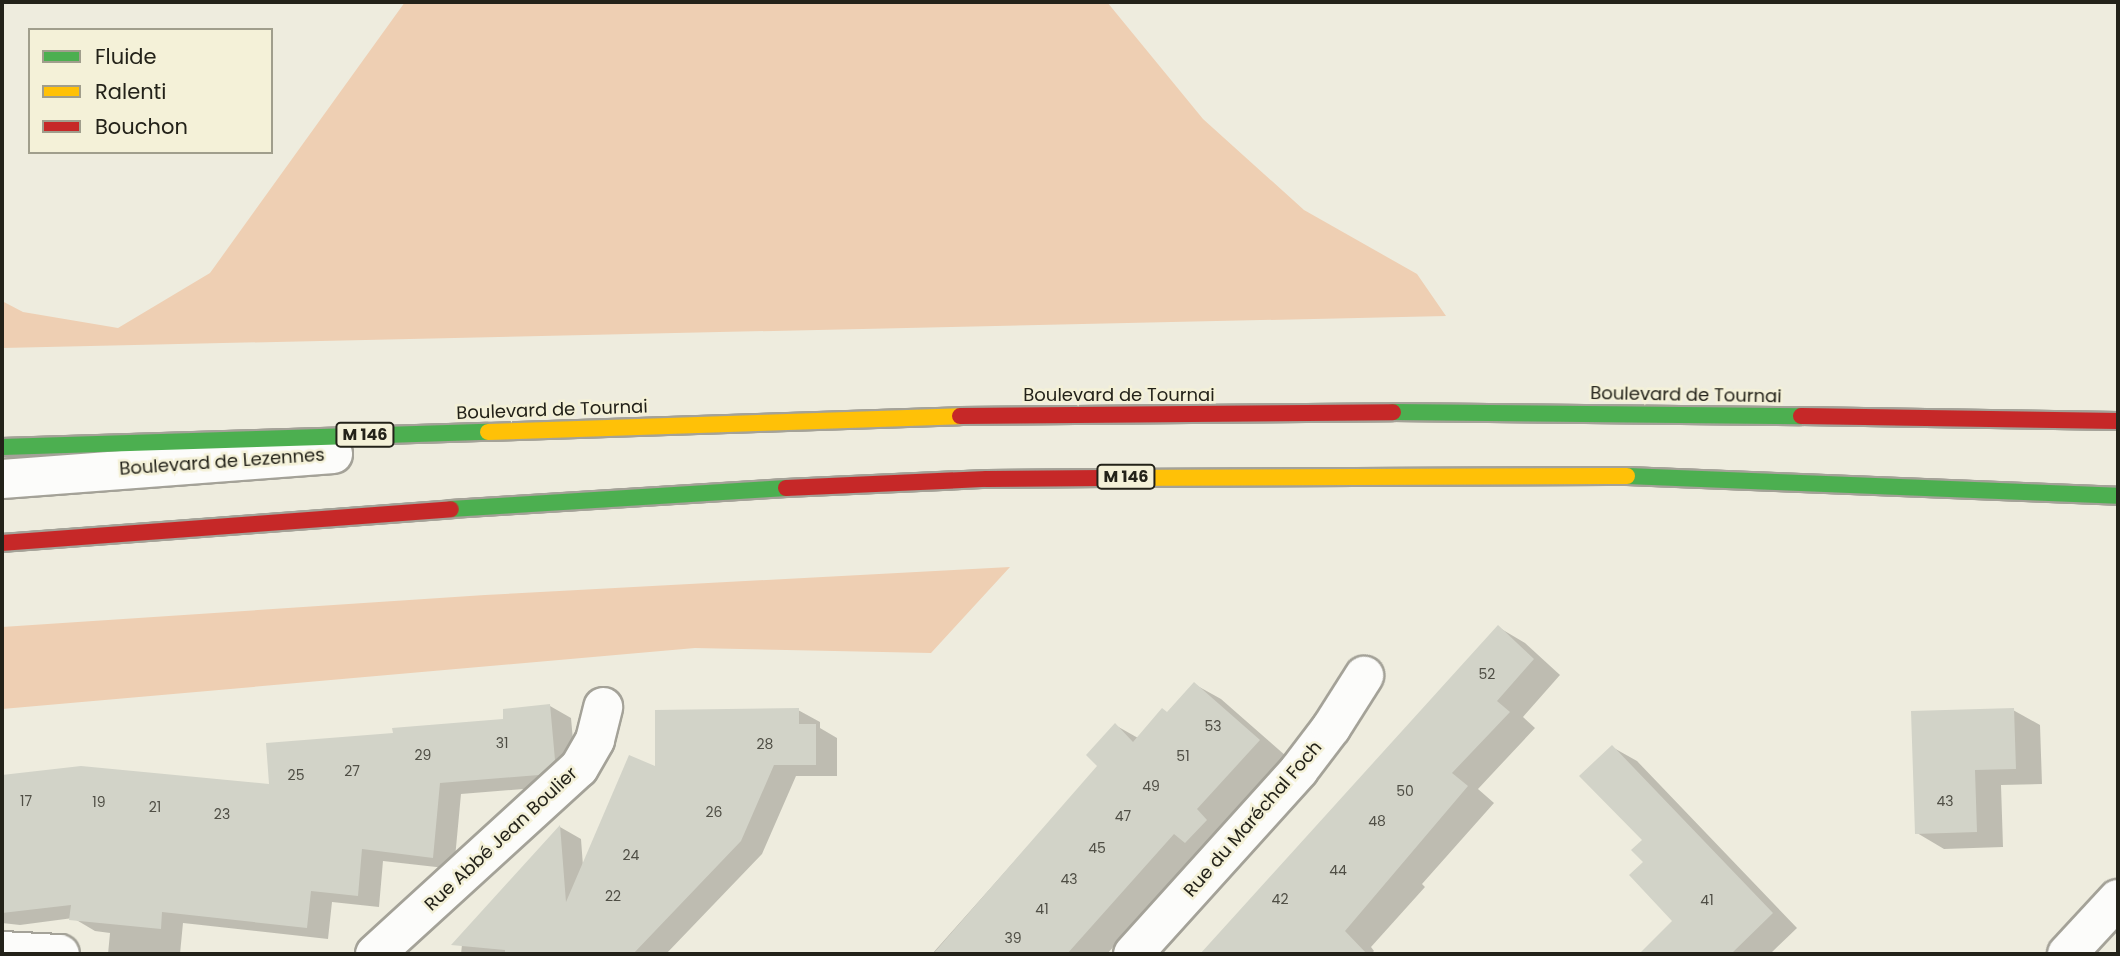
<!DOCTYPE html>
<html>
<head>
<meta charset="utf-8">
<style>
	body { margin:0 }
	#map { position:relative; width:2120px; height:956px; overflow:hidden; background:#eeecde; font-family:Poppins,sans-serif }
	div>[style] { position:absolute }
	.green>* { inset:0; background:#eecfb3 }
	.shadow>* { inset:0; background:#0003 }
	.building>* { inset:0; background:#d2d3c8 }
	.roads { filter:drop-shadow(2px 0 #a4a298) drop-shadow(-2px 0 #a4a298) drop-shadow(0 2px #a4a298) drop-shadow(0 -2px #a4a298) }
	.street>* { height:38px; margin:-19px; padding:0 19px; transform-origin:19px; border-radius:19px; background:#fcfcfa }
	.fast>* { height:16px; margin:-8px; padding:0 8px; transform-origin:8px; border-radius:8px; background:#4caf50 }
	.slow>* { height:16px; margin:-8px; padding:0 8px; transform-origin:8px; border-radius:8px; background:#ffc107 }
	.jam>* { height:16px; margin:-8px; padding:0 8px; transform-origin:8px; border-radius:8px; background:#c62828 }
	span { translate:-50% -50%; white-space:nowrap; text-align:center; line-height:1.15; -webkit-text-stroke:5px #f4f1d8; paint-order:stroke }
	.number-label { font-size:14px; color:#4f4e45 }
	.number-label span { -webkit-text-stroke-width:0 }
	.shield-label span { padding:2px 5px; background:#f4f1d8; border:2px solid; border-radius:5px; -webkit-text-stroke-width:0 }
	.shield-label { font-size:16px; color:#232219; font-weight:700 }
	.street-label { font-size:18px; color:#232219 }
	.frame { position:absolute; inset:0; border:4px solid #232219; pointer-events:none }
	.legend { position:absolute; left:28px; top:28px; width:245px; height:126px; box-sizing:border-box; background:#f4f1d8; border:2px solid #a09e8c; margin:0; padding:9px 12px; list-style:none; font-size:21px; color:#232219 }
	.legend li { display:flex; align-items:center; gap:14px; height:35px }
	.legend b { width:35px; border:2px solid #a09e8c }
</style>
</head>
<body>
<div id="map">
	<div class="green">
		<i style="clip-path:polygon(405px 2px,1107px 2px,1203px 119px,1304px 210px,1417px 274px,1446px 316px,2px 348px,2px 301px,23px 312px,118px 328px,210px 273px)"></i>
		<i style="clip-path:polygon(1010px 567px,931px 653px,695px 648px,2px 709px,2px 627px,485px 595px)"></i>
	</div>
	<div class="shadow">
		<i style="clip-path:polygon(1498px 627px,1525px 643px,1560px 675px,1523px 717px,1535px 728px,1478px 789px,1494px 803px,1422px 884px,1425px 887px,1371px 947px,1374px 951px,1371px 954px,1202px 954px)"></i>
		<i style="clip-path:polygon(1194px 684px,1221px 699px,1286px 756px,1213px 857px,1200px 850px,1107px 954px,932px 954px,1100px 765px,1115px 725px,1138px 738px,1168px 713px)"></i>
		<i style="clip-path:polygon(550px 706px,571px 718px,576px 773px,561px 786px,461px 794px,454px 869px,383px 861px,379px 907px,332px 902px,328px 939px,183px 923px,180px 954px,108px 954px,110px 933px,95px 931px,73px 918px,20px 925px,2px 923px,2px 777px,81px 768px,271px 786px,395px 735px,505px 721px)"></i>
		<i style="clip-path:polygon(798px 710px,820px 722px,820px 728px,837px 738px,837px 776px,796px 776px,762px 854px,666px 954px,616px 954px,587px 927px,585px 954px,461px 954px,463px 935px,560px 827px,581px 839px,583px 866px,657px 769px)"></i>
		<i style="clip-path:polygon(2013px 710px,2040px 725px,2042px 784px,2001px 785px,2003px 847px,1944px 849px,1917px 833px)"></i>
		<i style="clip-path:polygon(1612px 747px,1637px 761px,1797px 928px,1770px 954px,1713px 954px,1699px 946px,1645px 862px,1645px 840px)"></i>
	</div>
	<div class="building">
		<i style="clip-path:polygon(1498px 625px,1534px 659px,1497px 701px,1510px 712px,1452px 773px,1468px 786px,1345px 931px,1367px 954px,1200px 954px)"></i>
		<i style="clip-path:polygon(1194px 682px,1260px 740px,1197px 809px,1207px 820px,1185px 843px,1174px 834px,1067px 954px,933px 954px,1097px 766px,1086px 755px,1115px 723px,1133px 742px,1162px 708px,1167px 712px)"></i>
		<i style="clip-path:polygon(550px 704px,555px 760px,539px 775px,440px 783px,433px 858px,362px 849px,358px 896px,311px 891px,307px 928px,162px 912px,161px 929px,69px 920px,71px 905px,2px 913px,2px 775px,81px 766px,269px 784px,266px 743px,393px 733px,392px 728px,503px 719px,503px 709px)"></i>
		<i style="clip-path:polygon(799px 708px,799px 724px,816px 724px,816px 765px,774px 765px,741px 841px,633px 954px,505px 954px,505px 950px,451px 945px,560px 825px,566px 902px,629px 755px,655px 766px,655px 710px)"></i>
		<i style="clip-path:polygon(2014px 708px,2016px 769px,1975px 770px,1977px 832px,1915px 834px,1911px 711px)"></i>
		<i style="clip-path:polygon(1612px 745px,1773px 913px,1731px 954px,1639px 954px,1672px 921px,1629px 875px,1643px 862px,1631px 850px,1642px 840px,1579px 776px)"></i>
	</div>
	<div class="roads">
		<div class="street">
			<i style="left:2px;top:479px;width:332px;rotate:-4.3deg"></i>
			<i style="left:2px;top:951px;width:58px;rotate:3deg"></i>
			<i style="left:375px;top:954px;width:276px;rotate:-42.4deg"></i>
			<i style="left:579px;top:768px;width:32px;rotate:-60deg"></i>
			<i style="left:595px;top:740px;width:34px;rotate:-76deg"></i>
			<i style="left:1133px;top:954px;width:248px;rotate:-47.9deg"></i>
			<i style="left:1299px;top:770px;width:53px;rotate:-52.7deg"></i>
			<i style="left:1331px;top:728px;width:62px;rotate:-57.6deg"></i>
			<i style="left:2067px;top:954px;width:75px;rotate:-47.2deg"></i>
		</div>
		<div class="fast">
			<i style="left:1393px;top:412px;width:408px;rotate:0.6deg"></i>
			<i style="left:2px;top:447px;width:486px;rotate:-1.8deg"></i>
			<i style="left:1627px;top:476px;width:491px;rotate:2.3deg"></i>
			<i style="left:451px;top:509px;width:336px;rotate:-3.6deg"></i>
		</div>
		<div class="slow">
			<i style="left:488px;top:432px;width:472px;rotate:-1.9deg"></i>
			<i style="left:1104px;top:478px;width:523px;rotate:-0.22deg"></i>
		</div>
		<div class="jam">
			<i style="left:960px;top:416px;width:433px;rotate:-0.5deg"></i>
			<i style="left:1801px;top:416px;width:317px;rotate:0.9deg"></i>
			<i style="left:786px;top:488px;width:201px;rotate:-2.6deg"></i>
			<i style="left:987px;top:479px;width:117px;rotate:-0.5deg"></i>
			<i style="left:2px;top:543px;width:450px;rotate:-4.3deg"></i>
		</div>
	</div>
	<div class="number-label">
		<span style="left:1487px;top:674px">52</span>
		<span style="left:1213px;top:726px">53</span>
		<span style="left:502px;top:743px">31</span>
		<span style="left:765px;top:744px">28</span>
		<span style="left:423px;top:755px">29</span>
		<span style="left:1183px;top:756px">51</span>
		<span style="left:352px;top:771px">27</span>
		<span style="left:296px;top:775px">25</span>
		<span style="left:1151px;top:786px">49</span>
		<span style="left:1405px;top:791px">50</span>
		<span style="left:26px;top:801px">17</span>
		<span style="left:1945px;top:801px">43</span>
		<span style="left:99px;top:802px">19</span>
		<span style="left:155px;top:807px">21</span>
		<span style="left:714px;top:812px">26</span>
		<span style="left:222px;top:814px">23</span>
		<span style="left:1123px;top:816px">47</span>
		<span style="left:1377px;top:821px">48</span>
		<span style="left:1097px;top:848px">45</span>
		<span style="left:631px;top:855px">24</span>
		<span style="left:1338px;top:870px">44</span>
		<span style="left:1069px;top:879px">43</span>
		<span style="left:613px;top:896px">22</span>
		<span style="left:1280px;top:899px">42</span>
		<span style="left:1707px;top:900px">41</span>
		<span style="left:1042px;top:909px">41</span>
		<span style="left:1013px;top:938px">39</span>
	</div>
	<div class="shield-label">
		<span style="left:365px;top:435px">M 146</span>
		<span style="left:1126px;top:477px">M 146</span>
	</div>
	<div class="street-label">
		<span style="left:1119px;top:395px">Boulevard de Tournai</span>
		<span style="left:1686px;top:395px;rotate:1deg">Boulevard de Tournai</span>
		<span style="left:552px;top:410px;rotate:-2deg">Boulevard de Tournai</span>
		<span style="left:222px;top:462px;rotate:-4deg">Boulevard de Lezennes</span>
		<span style="left:1253px;top:819px;rotate:-49deg">Rue du Maréchal Foch</span>
		<span style="left:501px;top:839px;rotate:-43deg">Rue Abbé Jean Boulier</span>
	</div>
	<div class="frame"></div>
	<ul class="legend">
	<li><b style="height:9px;background:#4caf50"></b>Fluide</li>
	<li><b style="height:9px;background:#ffc107"></b>Ralenti</li>
	<li><b style="height:9px;background:#c62828"></b>Bouchon</li>
	</ul>
</div>
</body>
</html>
